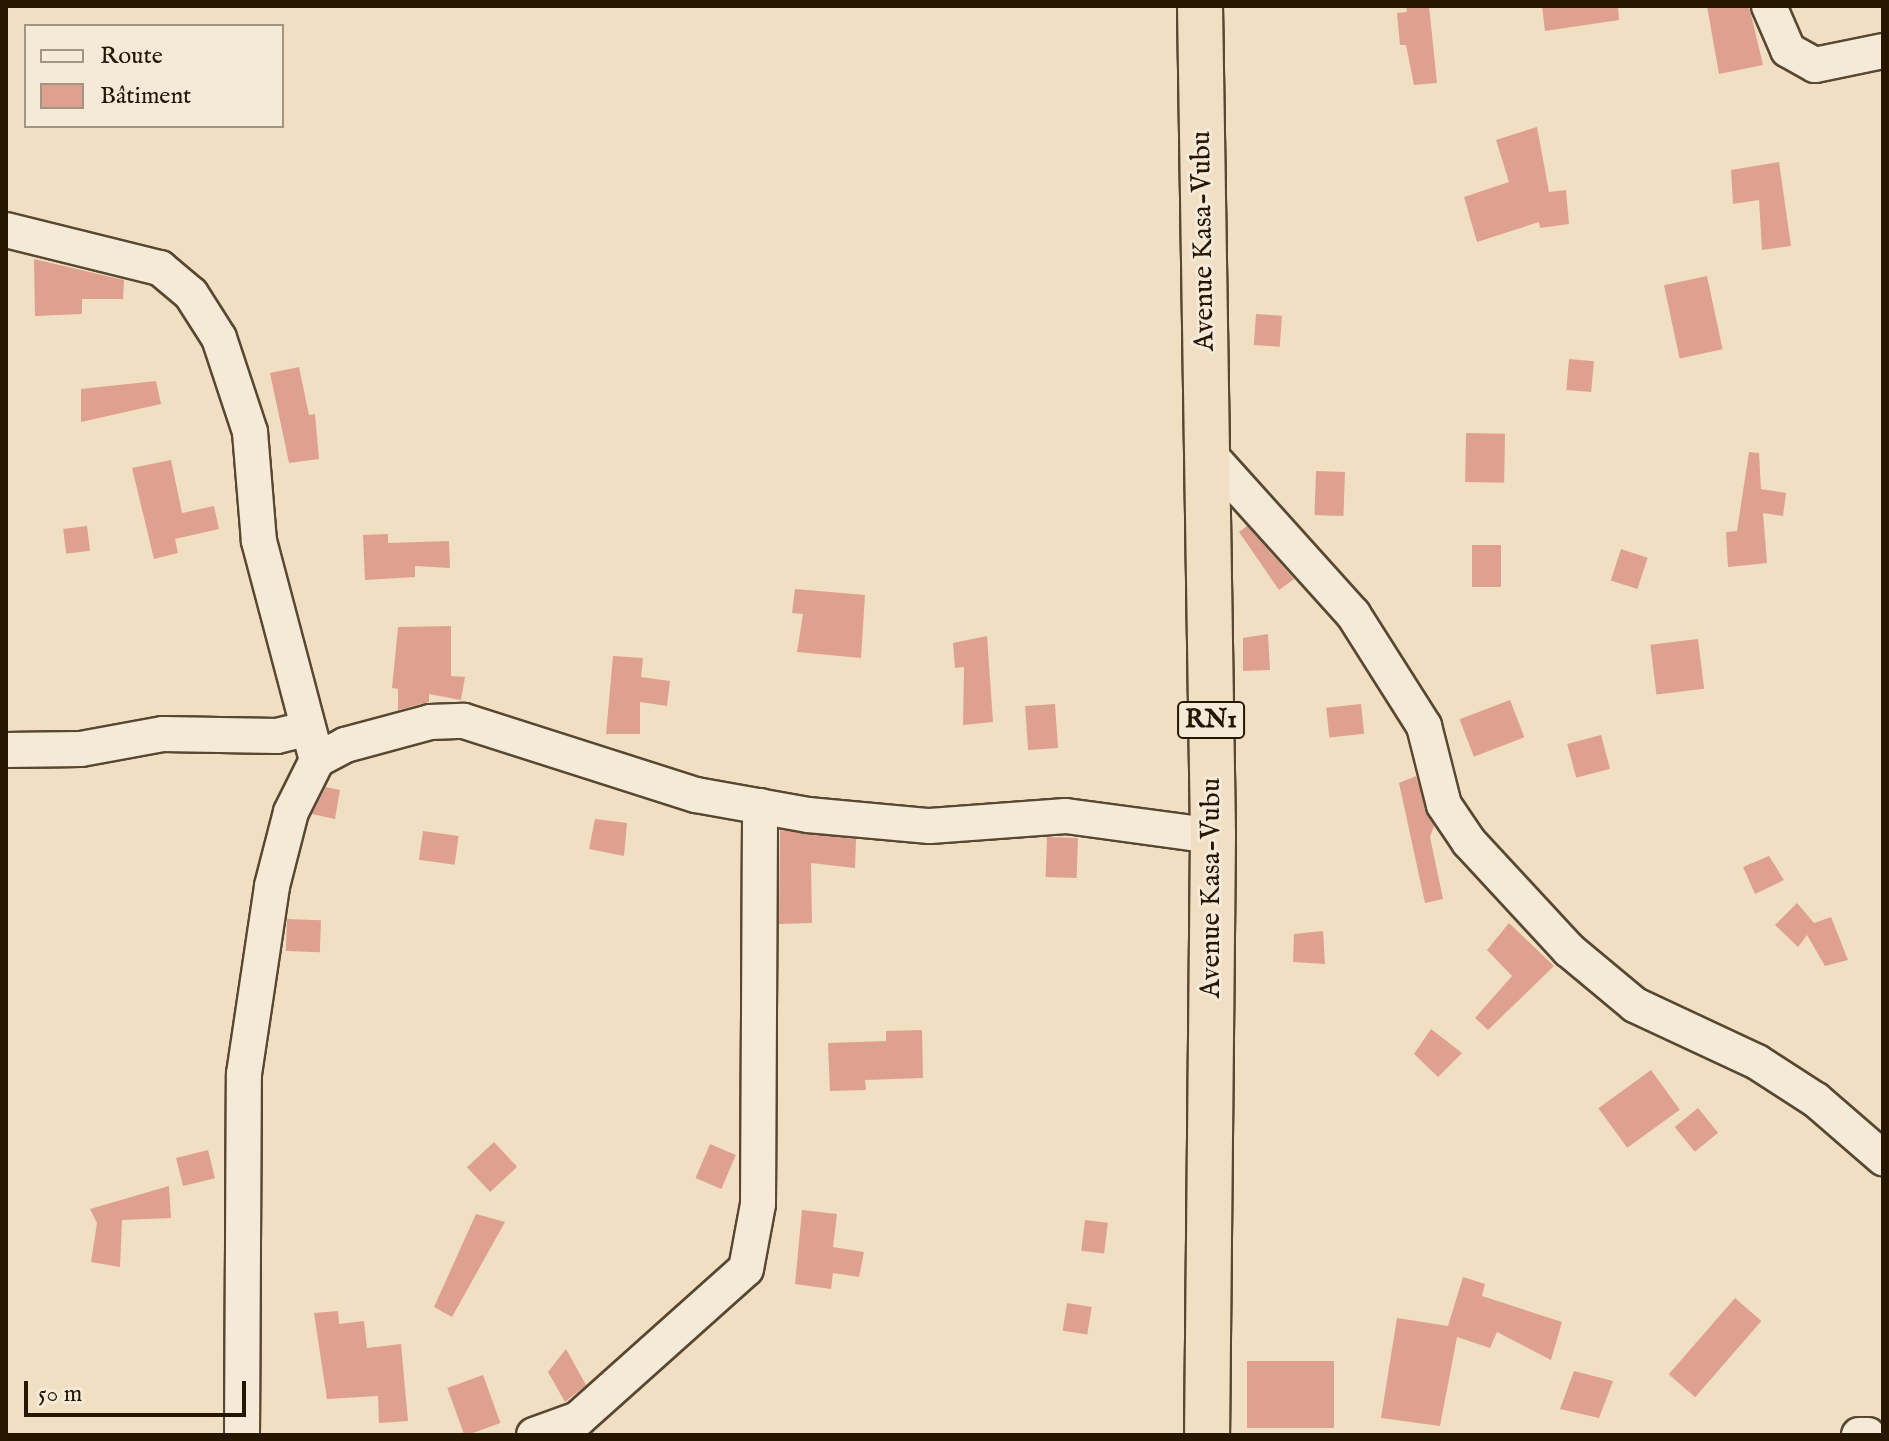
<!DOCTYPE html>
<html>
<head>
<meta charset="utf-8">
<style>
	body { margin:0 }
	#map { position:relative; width:1889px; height:1441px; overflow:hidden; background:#f0dfc3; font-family:"IM FELL English",serif }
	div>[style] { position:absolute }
	.building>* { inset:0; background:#dfa18f; transform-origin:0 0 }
	.roads { filter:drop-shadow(2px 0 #584831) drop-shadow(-2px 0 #584831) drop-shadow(0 2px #584831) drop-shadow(0 -2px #584831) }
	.minor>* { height:34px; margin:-17px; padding:0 17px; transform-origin:17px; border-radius:17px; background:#f5ead8 }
	.trunk>* { height:44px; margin:-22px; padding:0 22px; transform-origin:22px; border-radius:22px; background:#f0dfc3 }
	span { translate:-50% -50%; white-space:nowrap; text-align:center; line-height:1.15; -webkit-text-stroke:6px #f5ead8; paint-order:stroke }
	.shield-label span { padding:2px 6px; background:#f5ead8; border:2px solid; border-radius:6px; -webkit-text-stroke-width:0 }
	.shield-label { font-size:26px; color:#261600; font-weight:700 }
	.street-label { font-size:28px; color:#261600 }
	.frame { position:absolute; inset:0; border:8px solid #261600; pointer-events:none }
	.legend { position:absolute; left:24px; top:24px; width:260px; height:104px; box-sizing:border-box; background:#f5ead8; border:2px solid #a29582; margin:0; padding:10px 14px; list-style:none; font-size:24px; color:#261600 }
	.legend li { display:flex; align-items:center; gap:16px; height:40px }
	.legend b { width:40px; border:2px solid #a29582 }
	.scale { position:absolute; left:24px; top:1381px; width:222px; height:36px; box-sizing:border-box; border:4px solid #261600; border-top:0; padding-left:10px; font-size:24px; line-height:28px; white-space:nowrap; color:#261600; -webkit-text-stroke:6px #f5ead8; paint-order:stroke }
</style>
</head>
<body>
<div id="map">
	<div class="building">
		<i style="clip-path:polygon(1406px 6px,1429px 6px,1437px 83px,1414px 85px,1406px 45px,1400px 45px,1397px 13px,1407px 12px)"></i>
		<i style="clip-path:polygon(1542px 6px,1618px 6px,1619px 20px,1545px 31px)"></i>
		<i style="clip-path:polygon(1707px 6px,1749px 6px,1763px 65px,1719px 74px)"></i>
		<i style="clip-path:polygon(1537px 127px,1549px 192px,1566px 190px,1569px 224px,1540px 228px,1539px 222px,1477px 242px,1464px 197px,1509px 182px,1496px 140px)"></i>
		<i style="clip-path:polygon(1779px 162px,1791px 246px,1762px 250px,1759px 200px,1733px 204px,1731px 170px)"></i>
		<i style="clip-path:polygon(34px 259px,124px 280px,123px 299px,82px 299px,82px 314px,35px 316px)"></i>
		<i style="left:1707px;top:276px;width:75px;height:44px;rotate:78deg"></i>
		<i style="left:1256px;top:314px;width:26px;height:31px;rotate:4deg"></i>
		<i style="left:1569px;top:359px;width:25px;height:31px;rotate:5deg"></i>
		<i style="clip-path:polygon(299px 367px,309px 415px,315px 414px,319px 459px,289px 463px,270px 373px)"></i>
		<i style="clip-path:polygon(156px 381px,161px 404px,81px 422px,81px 389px)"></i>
		<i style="left:1466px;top:433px;width:39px;height:49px;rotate:1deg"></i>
		<i style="clip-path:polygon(1749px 452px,1759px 453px,1761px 489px,1786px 493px,1783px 516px,1763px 513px,1767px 563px,1728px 567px,1726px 532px,1737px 531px)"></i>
		<i style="clip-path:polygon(171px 460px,182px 513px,214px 506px,219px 529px,175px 539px,178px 553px,154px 559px,132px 468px)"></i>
		<i style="left:1316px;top:471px;width:29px;height:44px;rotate:2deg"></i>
		<i style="left:87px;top:526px;width:25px;height:24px;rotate:83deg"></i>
		<i style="clip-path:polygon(1247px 526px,1294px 579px,1279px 590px,1239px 532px)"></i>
		<i style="clip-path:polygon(388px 534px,388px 543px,449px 541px,450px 568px,415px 566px,415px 577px,365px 580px,363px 535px)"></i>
		<i style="left:1472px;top:545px;width:29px;height:42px"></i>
		<i style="left:1621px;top:549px;width:28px;height:33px;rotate:18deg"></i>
		<i style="clip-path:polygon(795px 589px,865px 595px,861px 658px,797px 652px,803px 614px,792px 613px)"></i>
		<i style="clip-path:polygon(451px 626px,451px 676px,465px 677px,461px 700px,429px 694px,429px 702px,398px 710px,398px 689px,392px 688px,398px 627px)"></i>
		<i style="clip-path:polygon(1268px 634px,1270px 670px,1243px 671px,1243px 638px)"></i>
		<i style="clip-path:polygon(987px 636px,993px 722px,963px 725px,964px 667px,955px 668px,953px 643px)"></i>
		<i style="left:1698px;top:639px;width:50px;height:48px;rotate:83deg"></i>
		<i style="clip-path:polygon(613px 656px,643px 658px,641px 677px,670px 681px,667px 706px,640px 702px,640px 734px,606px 734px)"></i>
		<i style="left:1510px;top:700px;width:40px;height:54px;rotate:69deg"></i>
		<i style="left:1055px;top:704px;width:44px;height:30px;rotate:86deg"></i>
		<i style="left:1361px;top:704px;width:30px;height:35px;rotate:84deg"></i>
		<i style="left:1601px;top:735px;width:35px;height:35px;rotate:75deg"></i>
		<i style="clip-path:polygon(1416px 776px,1434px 826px,1430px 837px,1443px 899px,1425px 903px,1399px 783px)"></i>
		<i style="clip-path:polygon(326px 787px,340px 790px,335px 819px,312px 814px)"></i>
		<i style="clip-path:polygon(595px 819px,627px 823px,624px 856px,589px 849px)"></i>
		<i style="clip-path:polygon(780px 830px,856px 839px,855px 868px,811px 863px,812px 923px,779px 924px)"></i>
		<i style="left:423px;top:831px;width:36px;height:29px;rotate:8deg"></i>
		<i style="left:1047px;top:837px;width:31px;height:40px;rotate:2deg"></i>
		<i style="clip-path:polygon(1769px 856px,1784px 880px,1755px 894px,1743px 867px)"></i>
		<i style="clip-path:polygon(1797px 903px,1814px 923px,1831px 917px,1848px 960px,1825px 966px,1807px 935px,1798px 947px,1775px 925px)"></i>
		<i style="left:287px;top:919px;width:34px;height:32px;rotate:2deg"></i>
		<i style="clip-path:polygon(1509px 923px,1554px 966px,1488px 1030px,1475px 1018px,1512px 976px,1487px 950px)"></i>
		<i style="clip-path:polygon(1323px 931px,1325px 964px,1293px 962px,1294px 934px)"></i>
		<i style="clip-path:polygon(1431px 1029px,1462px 1053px,1438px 1077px,1414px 1054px)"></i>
		<i style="clip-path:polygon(922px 1030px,923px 1078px,865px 1080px,866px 1090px,830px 1091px,828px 1043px,886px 1041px,886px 1031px)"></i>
		<i style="left:1651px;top:1070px;width:49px;height:65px;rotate:54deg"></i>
		<i style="left:1698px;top:1108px;width:32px;height:30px;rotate:51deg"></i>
		<i style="left:494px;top:1142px;width:34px;height:37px;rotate:47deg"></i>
		<i style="left:710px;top:1144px;width:28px;height:37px;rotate:23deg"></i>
		<i style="left:208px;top:1150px;width:29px;height:33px;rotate:76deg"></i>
		<i style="clip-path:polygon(169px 1186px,171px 1218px,122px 1220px,120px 1267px,91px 1262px,97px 1223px,90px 1209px)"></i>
		<i style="clip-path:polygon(802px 1210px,837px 1214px,833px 1247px,864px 1252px,859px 1277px,833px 1273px,831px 1289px,795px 1284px)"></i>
		<i style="clip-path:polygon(476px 1214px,505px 1222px,452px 1317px,434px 1307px)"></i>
		<i style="left:1085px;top:1220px;width:23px;height:31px;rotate:7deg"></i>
		<i style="clip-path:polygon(1463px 1277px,1485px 1284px,1482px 1296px,1562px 1322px,1551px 1360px,1497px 1332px,1490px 1348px,1457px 1337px,1440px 1426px,1381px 1418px,1397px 1318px,1448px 1326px)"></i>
		<i style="left:1735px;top:1298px;width:35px;height:101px;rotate:41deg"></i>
		<i style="left:1067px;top:1303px;width:25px;height:28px;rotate:9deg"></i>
		<i style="clip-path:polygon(338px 1311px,339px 1324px,364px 1321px,367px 1348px,401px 1344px,408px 1421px,379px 1423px,378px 1396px,327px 1399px,314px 1313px)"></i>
		<i style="clip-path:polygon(566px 1349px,586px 1385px,565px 1402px,548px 1372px)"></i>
		<i style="left:1247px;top:1361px;width:87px;height:67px"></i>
		<i style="clip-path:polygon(1574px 1371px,1613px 1381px,1599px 1418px,1560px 1409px)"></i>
		<i style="left:483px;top:1375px;width:51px;height:38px;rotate:70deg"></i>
	</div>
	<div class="roads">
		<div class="minor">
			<i style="left:1769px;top:6px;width:48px;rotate:66.6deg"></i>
			<i style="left:1788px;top:50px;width:31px;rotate:29deg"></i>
			<i style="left:1815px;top:65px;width:69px;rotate:-11.6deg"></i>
			<i style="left:6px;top:230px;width:159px;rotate:13.9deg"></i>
			<i style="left:160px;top:268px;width:40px;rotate:40deg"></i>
			<i style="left:191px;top:294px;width:52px;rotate:57.5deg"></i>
			<i style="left:219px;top:338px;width:99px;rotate:71.7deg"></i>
			<i style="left:250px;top:432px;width:109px;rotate:85.3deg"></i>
			<i style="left:259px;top:541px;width:227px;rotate:75.2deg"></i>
			<i style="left:1207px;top:452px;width:218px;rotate:48deg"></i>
			<i style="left:1353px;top:614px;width:133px;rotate:57.6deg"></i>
			<i style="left:1424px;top:726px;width:81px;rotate:75.8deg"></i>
			<i style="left:1444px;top:805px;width:45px;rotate:56deg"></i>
			<i style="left:1469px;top:842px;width:147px;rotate:47.2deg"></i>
			<i style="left:1569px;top:950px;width:86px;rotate:39.8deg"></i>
			<i style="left:1635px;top:1005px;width:135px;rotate:25deg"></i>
			<i style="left:1757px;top:1062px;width:70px;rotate:32.8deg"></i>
			<i style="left:1816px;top:1100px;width:89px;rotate:40.9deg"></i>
			<i style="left:6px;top:750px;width:75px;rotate:-0.8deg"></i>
			<i style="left:81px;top:749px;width:83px;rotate:-10.4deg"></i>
			<i style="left:163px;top:734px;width:114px;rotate:1deg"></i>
			<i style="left:277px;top:736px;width:29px;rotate:-14deg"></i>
			<i style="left:242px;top:1435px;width:361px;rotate:-89.7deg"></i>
			<i style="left:244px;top:1074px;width:190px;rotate:-81.5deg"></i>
			<i style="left:272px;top:886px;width:76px;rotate:-75.6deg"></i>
			<i style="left:291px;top:812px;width:58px;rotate:-63.4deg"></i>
			<i style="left:317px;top:760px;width:32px;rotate:-28deg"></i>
			<i style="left:345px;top:745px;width:88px;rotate:-15.1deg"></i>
			<i style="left:430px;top:722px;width:34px;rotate:-2deg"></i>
			<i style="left:464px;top:721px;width:244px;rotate:17.7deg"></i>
			<i style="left:696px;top:795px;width:114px;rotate:10.1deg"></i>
			<i style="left:808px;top:815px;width:122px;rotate:5.2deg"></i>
			<i style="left:930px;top:826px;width:136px;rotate:-4.2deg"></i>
			<i style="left:1066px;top:816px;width:148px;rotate:7.7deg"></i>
			<i style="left:534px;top:1435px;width:47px;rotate:-20deg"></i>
			<i style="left:578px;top:1419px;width:225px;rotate:-41.8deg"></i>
			<i style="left:746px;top:1269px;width:66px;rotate:-79.5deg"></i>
			<i style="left:758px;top:1204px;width:398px;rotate:-89.7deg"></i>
			<i style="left:1859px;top:1435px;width:9px"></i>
		</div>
		<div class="trunk">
			<i style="left:1200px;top:6px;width:830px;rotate:89.1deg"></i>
			<i style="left:1213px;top:836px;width:599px;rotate:90.57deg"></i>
		</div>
	</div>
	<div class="shield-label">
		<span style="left:1211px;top:720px">RN1</span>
	</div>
	<div class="street-label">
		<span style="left:1204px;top:241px;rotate:-91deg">Avenue Kasa-Vubu</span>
		<span style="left:1212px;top:888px;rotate:-90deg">Avenue Kasa-Vubu</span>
	</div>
	<div class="frame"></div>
	<ul class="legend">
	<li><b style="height:10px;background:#f5ead8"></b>Route</li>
	<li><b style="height:22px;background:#dfa18f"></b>Bâtiment</li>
	</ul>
	<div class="scale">50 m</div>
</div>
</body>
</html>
